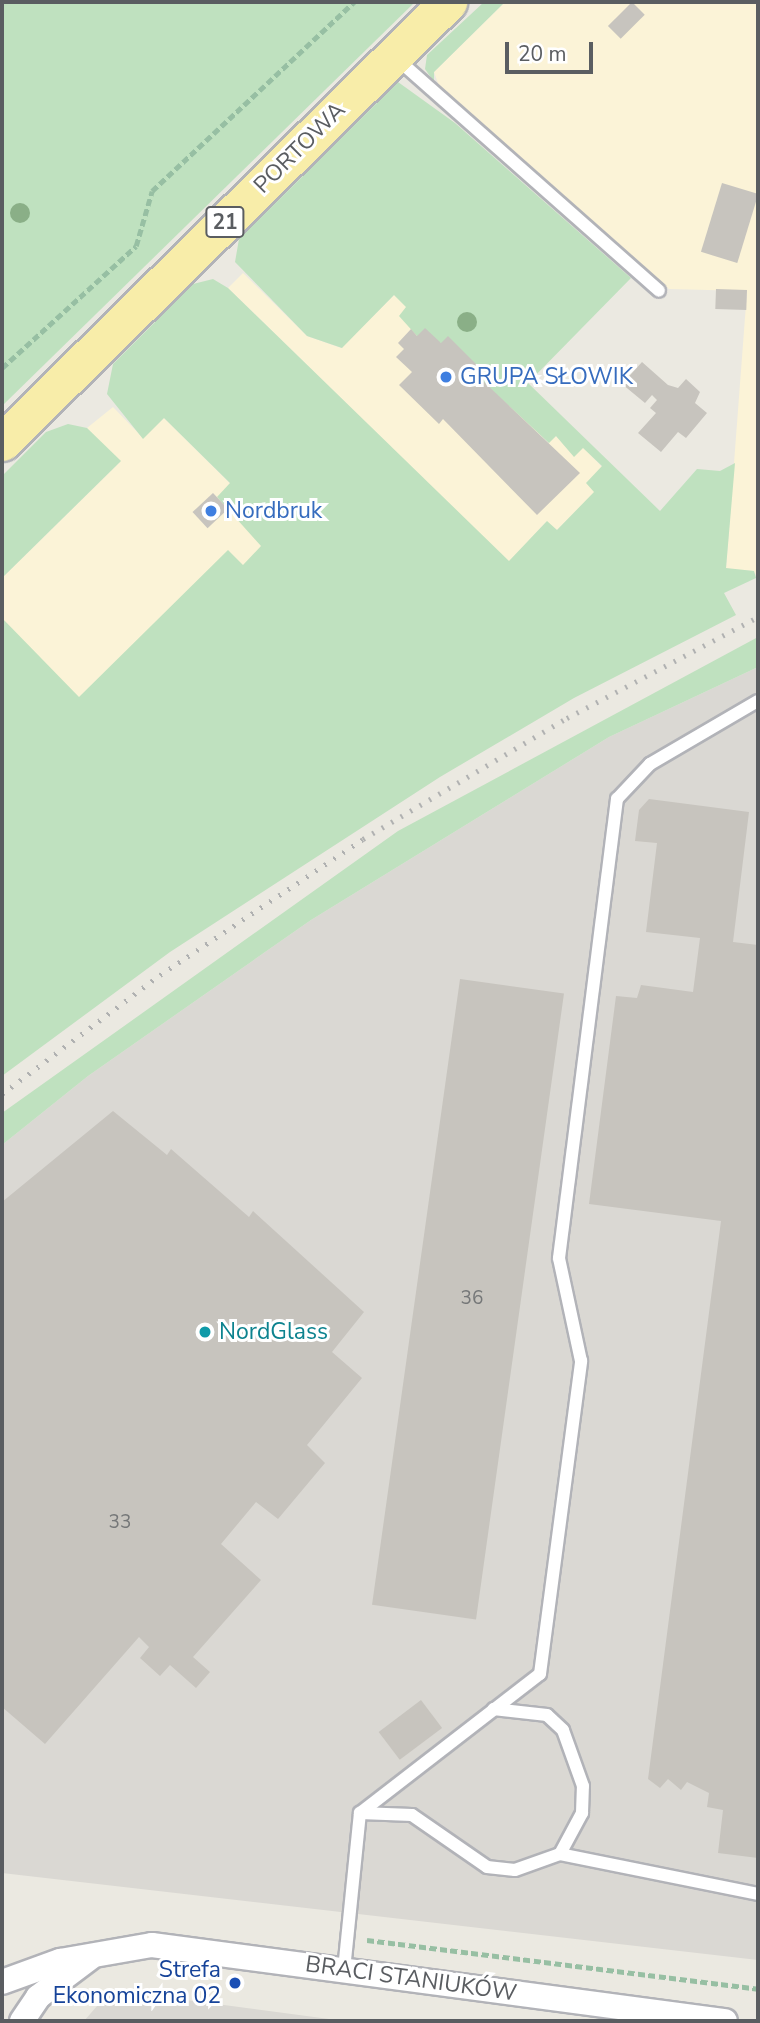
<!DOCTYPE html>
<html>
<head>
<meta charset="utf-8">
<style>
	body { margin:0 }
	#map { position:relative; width:760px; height:2023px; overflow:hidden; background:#ebe9e1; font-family:"Nunito Sans",sans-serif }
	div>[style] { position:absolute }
	.commercial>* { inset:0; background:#fbf3d7 }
	.industrial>* { inset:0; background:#dad8d3 }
	.green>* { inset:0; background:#bfe1bf }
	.building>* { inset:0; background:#c7c4be; transform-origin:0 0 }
	.path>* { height:4.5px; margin-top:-2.25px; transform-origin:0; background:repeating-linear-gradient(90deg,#97bfa3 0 7px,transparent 0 10.5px) }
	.roads { filter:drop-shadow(2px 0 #b2b3b8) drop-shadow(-2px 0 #b2b3b8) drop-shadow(0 2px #b2b3b8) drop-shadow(0 -2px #b2b3b8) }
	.lane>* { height:12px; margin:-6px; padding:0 6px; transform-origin:6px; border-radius:6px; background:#fff }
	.street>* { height:24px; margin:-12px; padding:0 12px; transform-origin:12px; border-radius:12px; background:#fff }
	.primary>* { height:37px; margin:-18.5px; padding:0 18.5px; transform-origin:18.5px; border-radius:18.5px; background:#f8eda9 }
	.rail>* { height:5px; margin-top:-2.5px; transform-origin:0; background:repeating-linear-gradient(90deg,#b0b1b1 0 2px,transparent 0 11px) }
	.trees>* { width:20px; height:20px; margin:-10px; border-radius:50%; background:#8aaf87 }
	.dots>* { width:19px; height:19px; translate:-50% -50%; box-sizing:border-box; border:4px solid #fff; border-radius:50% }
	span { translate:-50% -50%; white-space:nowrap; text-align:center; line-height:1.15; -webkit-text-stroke:6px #fff; paint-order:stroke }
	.number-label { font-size:19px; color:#757778 }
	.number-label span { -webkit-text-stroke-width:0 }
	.shield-label span { padding:2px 5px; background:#fff; border:2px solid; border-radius:5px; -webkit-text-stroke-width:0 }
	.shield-label { font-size:21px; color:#5a5d61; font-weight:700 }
	.street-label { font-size:23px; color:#5a5d61 }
	.shop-label { font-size:23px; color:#366cbe }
	.left { translate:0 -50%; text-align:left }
	.culture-label { font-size:23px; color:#0d838f }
	.transit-label { font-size:23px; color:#164399 }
	.right { translate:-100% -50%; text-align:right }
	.frame { position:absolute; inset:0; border:4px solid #5a5d61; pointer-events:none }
	.scale { position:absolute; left:505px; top:42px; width:88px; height:32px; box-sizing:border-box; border:4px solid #5a5d61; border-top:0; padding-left:9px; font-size:21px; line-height:24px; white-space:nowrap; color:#5a5d61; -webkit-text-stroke:5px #fff; paint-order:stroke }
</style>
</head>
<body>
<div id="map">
	<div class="commercial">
		<i style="clip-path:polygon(505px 2px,758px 2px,758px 577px,753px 571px,726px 569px,747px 291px,669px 289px,440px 89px,434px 72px)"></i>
		<i style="clip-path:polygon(243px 273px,307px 336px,341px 348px,394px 295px,448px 336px,548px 443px,556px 436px,574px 456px,583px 447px,602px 467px,595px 492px,557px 530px,546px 522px,509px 562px,228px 288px)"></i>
		<i style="clip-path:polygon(113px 407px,143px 438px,164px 418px,289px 542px,92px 735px,2px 643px,2px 578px,120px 462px,87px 428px)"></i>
	</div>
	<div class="industrial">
		<i style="clip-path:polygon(758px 667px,758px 1960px,2px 1873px,2px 1145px,88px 1076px,311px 920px,609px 737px)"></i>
		<i style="clip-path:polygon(111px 1990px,344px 2021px,84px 2021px)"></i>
	</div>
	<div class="green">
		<i style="clip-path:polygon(2px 2px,415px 2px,2px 406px)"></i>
		<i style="clip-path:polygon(484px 2px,505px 2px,434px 72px,434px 82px,425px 69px,427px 55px)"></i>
		<i style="clip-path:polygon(398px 82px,455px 123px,631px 278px,528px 383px,660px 511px,697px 469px,720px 471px,735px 463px,726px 568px,754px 571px,756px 578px,724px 593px,736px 615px,574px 698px,440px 777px,170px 952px,2px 1076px,2px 618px,79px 697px,228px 550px,243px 565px,261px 546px,217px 497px,230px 483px,164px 418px,143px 439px,107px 394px,113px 364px,193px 284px,213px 279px,228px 288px,509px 561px,547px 521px,557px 530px,594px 492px,586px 483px,602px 466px,583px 448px,574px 457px,556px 436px,549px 443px,441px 343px,417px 336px,399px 316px,406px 307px,394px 295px,342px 348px,307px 336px,235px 262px,239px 239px)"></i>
		<i style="clip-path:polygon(68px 424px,87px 428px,121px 461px,2px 578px,2px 476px,46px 432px)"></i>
		<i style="clip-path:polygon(758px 637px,758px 667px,609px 737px,311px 920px,88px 1076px,2px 1145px,2px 1113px,398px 831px)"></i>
	</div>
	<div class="building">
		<i style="left:632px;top:2px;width:18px;height:34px;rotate:45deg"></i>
		<i style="left:722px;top:183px;width:38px;height:72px;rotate:17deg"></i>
		<i style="left:716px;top:289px;width:31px;height:20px;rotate:2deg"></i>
		<i style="clip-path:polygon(425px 328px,441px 343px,448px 336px,487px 375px,482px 380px,580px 473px,537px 515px,443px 419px,439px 424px,399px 385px,412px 372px,396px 357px,404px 349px,398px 343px,411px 329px,417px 336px)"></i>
		<i style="clip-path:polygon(642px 362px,668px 385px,678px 388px,686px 379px,700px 392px,695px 403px,707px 413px,686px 438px,678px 432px,661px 452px,638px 433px,656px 413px,650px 408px,657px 400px,652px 395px,645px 403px,622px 384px)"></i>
		<i style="left:213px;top:493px;width:22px;height:28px;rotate:47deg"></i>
		<i style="clip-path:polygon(649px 799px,749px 812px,733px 942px,758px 945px,758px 1858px,718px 1853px,723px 1810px,707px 1807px,709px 1793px,687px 1782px,681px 1790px,668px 1779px,660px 1788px,648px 1779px,721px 1221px,589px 1204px,616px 996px,637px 998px,641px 985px,693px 992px,700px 938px,646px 932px,657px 843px,635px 841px,639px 810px)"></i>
		<i style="left:460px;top:979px;width:105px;height:632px;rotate:8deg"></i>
		<i style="clip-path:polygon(113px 1111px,167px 1155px,171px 1149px,249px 1217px,253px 1211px,364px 1312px,332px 1352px,362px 1378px,307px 1445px,325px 1463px,278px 1519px,256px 1502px,221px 1544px,261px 1580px,193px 1657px,210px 1672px,196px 1688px,170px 1665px,160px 1676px,140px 1658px,149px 1647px,139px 1637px,45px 1744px,2px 1707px,2px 1202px)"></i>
		<i style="left:421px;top:1700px;width:35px;height:53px;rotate:53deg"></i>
	</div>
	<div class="path">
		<i style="left:2px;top:368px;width:181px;rotate:-42.3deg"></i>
		<i style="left:136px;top:246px;width:57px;rotate:-73.8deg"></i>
		<i style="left:152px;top:191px;width:277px;rotate:-43.1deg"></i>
		<i style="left:367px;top:1940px;width:394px;rotate:7.1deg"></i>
	</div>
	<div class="roads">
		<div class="lane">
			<i style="left:396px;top:58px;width:351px;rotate:41.5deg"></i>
			<i style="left:360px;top:1813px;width:52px;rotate:2.2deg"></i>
			<i style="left:412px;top:1815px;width:91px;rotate:34.7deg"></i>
			<i style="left:487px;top:1867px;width:28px;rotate:6deg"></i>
			<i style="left:515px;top:1870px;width:48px;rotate:-19.6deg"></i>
			<i style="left:560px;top:1854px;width:47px;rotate:-61.8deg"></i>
			<i style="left:582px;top:1813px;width:27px;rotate:-88deg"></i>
			<i style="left:583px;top:1786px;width:59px;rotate:-109.7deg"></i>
			<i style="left:563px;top:1730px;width:22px;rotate:-137deg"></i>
			<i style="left:547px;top:1715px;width:54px;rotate:-173.7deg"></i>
			<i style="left:560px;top:1854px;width:202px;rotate:11.4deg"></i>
			<i style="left:344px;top:1970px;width:158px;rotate:-84.2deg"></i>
			<i style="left:360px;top:1813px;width:227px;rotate:-37.7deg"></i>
			<i style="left:540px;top:1674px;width:316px;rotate:-82.5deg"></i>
			<i style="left:581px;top:1361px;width:105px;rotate:-102.1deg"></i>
			<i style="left:559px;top:1258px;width:463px;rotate:-82.8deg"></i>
			<i style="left:617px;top:799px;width:48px;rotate:-46.7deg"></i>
			<i style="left:650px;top:764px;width:125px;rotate:-30.3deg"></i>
		</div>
		<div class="street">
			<i style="left:2px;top:1982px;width:62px;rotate:-19.9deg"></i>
			<i style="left:60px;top:1961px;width:93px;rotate:-9.9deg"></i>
			<i style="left:152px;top:1945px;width:578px;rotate:7.56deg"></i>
			<i style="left:22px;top:2021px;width:29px;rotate:-56deg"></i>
			<i style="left:38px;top:1997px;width:65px;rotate:-36.9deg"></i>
		</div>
		<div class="primary">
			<i style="left:2px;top:442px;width:627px;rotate:-44.61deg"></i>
		</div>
	</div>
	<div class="rail">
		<i style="left:2px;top:1094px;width:198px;rotate:-37deg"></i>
		<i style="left:160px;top:975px;width:244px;rotate:-33.8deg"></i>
		<i style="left:363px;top:839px;width:237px;rotate:-30.7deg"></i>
		<i style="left:567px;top:718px;width:216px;rotate:-27.9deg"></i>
	</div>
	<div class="trees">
		<i style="left:20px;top:213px"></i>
		<i style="left:467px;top:322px"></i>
	</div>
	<div class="dots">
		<i style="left:446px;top:377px;background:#3f7fe0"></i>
		<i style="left:211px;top:511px;background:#3f7fe0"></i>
		<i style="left:205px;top:1332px;background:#0f9aa8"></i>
		<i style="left:235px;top:1983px;background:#1a4fb4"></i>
	</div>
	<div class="number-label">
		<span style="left:472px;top:1299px">36</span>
		<span style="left:120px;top:1523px">33</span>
	</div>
	<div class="shield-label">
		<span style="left:225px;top:222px">21</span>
	</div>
	<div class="street-label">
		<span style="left:300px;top:148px;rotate:-45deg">PORTOWA</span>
		<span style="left:411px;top:1979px;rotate:8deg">BRACI STANIUKÓW</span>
	</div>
	<div class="shop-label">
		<span class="left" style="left:460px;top:377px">GRUPA SŁOWIK</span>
		<span class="left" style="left:225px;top:511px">Nordbruk</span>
	</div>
	<div class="culture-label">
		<span class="left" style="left:219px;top:1332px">NordGlass</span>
	</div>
	<div class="transit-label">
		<span class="right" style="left:221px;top:1983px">Strefa<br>Ekonomiczna 02</span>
	</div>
	<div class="frame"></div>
	<div class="scale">20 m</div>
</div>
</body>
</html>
